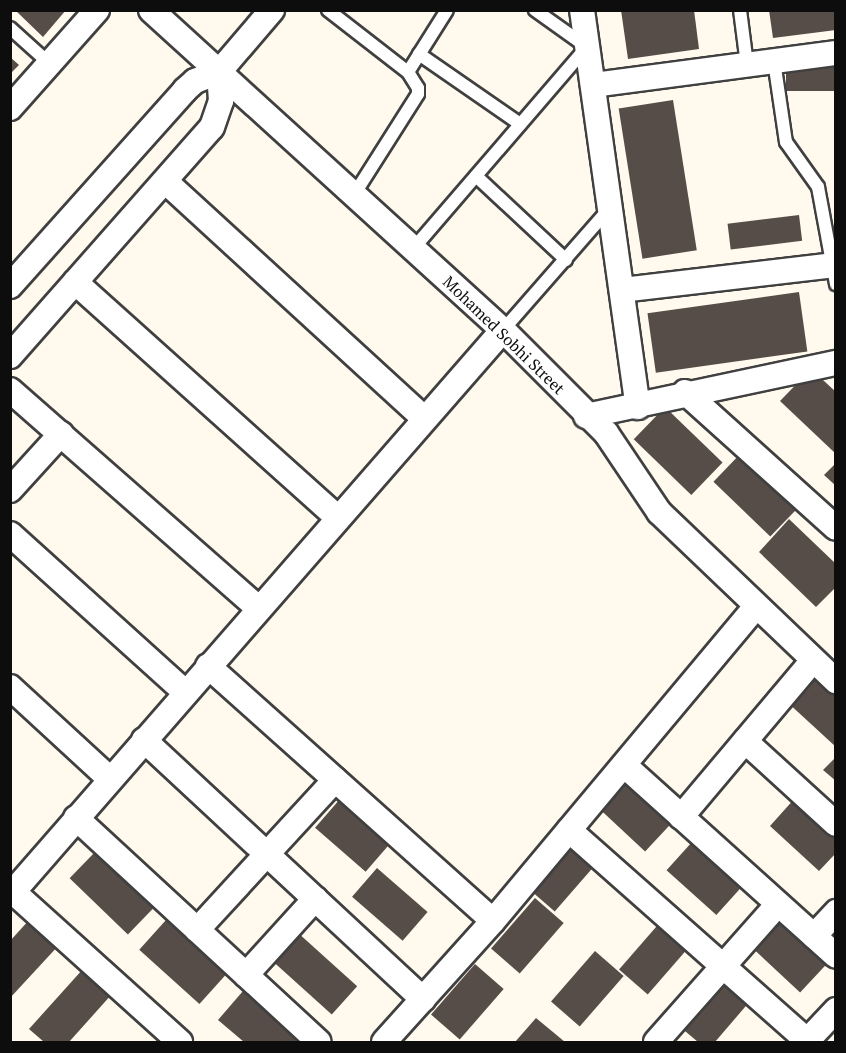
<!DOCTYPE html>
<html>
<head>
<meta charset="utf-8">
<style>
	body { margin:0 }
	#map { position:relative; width:846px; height:1053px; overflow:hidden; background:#fffaed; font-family:"PT Serif",serif }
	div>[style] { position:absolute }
	.building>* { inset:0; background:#564d48; transform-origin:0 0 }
	.roads { filter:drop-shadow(2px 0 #404040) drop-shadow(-2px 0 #404040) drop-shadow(0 2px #404040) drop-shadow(0 -2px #404040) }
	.service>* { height:12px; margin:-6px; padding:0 6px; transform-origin:6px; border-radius:6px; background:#fff }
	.minor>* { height:24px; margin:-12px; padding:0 12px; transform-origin:12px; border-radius:12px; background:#fff }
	span { translate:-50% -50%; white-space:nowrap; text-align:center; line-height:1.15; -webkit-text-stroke:6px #fff; paint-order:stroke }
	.street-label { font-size:16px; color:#0d0d0d }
	.frame { position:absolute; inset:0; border:12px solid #0d0d0d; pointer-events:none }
</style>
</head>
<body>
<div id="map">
	<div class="building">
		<i style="clip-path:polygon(15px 10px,66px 10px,43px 37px)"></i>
		<i style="clip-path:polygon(621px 10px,694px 10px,699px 49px,628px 59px)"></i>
		<i style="clip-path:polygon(769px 10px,836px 10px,836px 30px,773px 38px)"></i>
		<i style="clip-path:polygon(10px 57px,19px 65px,10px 74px)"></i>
		<i style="left:836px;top:65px;width:26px;height:50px;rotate:90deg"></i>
		<i style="left:673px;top:100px;width:152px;height:55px;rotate:81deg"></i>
		<i style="left:799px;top:215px;width:26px;height:72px;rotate:83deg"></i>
		<i style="left:799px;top:292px;width:60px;height:153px;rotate:82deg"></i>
		<i style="clip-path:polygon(811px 369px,836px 392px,836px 454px,780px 401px)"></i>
		<i style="left:665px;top:407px;width:80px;height:45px;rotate:44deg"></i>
		<i style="left:744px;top:450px;width:79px;height:44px;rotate:44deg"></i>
		<i style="clip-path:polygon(836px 463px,836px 486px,824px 475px)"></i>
		<i style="clip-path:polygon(789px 519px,836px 564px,836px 587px,816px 607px,759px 552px)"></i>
		<i style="clip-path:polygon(812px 673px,836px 695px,836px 747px,786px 701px)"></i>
		<i style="clip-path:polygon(836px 757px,836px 781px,823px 770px)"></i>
		<i style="left:622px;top:778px;width:67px;height:38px;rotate:43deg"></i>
		<i style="clip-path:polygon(796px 797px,836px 834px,836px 853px,819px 871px,770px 826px)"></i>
		<i style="left:340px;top:799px;width:67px;height:38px;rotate:41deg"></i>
		<i style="left:570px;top:836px;width:38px;height:67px;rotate:41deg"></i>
		<i style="left:692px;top:842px;width:67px;height:38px;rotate:42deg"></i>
		<i style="left:96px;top:851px;width:81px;height:38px;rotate:44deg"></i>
		<i style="left:377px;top:868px;width:67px;height:38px;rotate:41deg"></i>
		<i style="left:535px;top:898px;width:38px;height:67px;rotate:41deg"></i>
		<i style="clip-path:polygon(30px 919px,59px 945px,10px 998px,10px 941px)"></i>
		<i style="left:663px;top:919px;width:38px;height:67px;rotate:41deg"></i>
		<i style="left:777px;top:919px;width:67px;height:38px;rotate:43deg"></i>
		<i style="left:166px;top:920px;width:81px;height:40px;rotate:42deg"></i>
		<i style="left:297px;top:932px;width:81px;height:38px;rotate:42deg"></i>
		<i style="left:595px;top:951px;width:38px;height:67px;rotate:41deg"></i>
		<i style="left:475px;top:964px;width:38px;height:67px;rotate:41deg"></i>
		<i style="clip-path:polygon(83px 969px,112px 994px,69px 1042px,44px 1042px,29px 1029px)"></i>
		<i style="clip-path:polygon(722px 975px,751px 1000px,715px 1042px,698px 1042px,679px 1026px)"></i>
		<i style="clip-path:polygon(243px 991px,303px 1042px,244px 1042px,218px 1020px)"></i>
		<i style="clip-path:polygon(536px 1018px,565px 1042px,515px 1042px)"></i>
	</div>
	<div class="roads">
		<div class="service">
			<i style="left:328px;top:10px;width:101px;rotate:37.8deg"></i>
			<i style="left:408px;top:72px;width:19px;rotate:58deg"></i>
			<i style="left:418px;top:88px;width:6px;rotate:90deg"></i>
			<i style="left:418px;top:94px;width:120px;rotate:122.4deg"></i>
			<i style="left:740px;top:10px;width:55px;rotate:82.7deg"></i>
			<i style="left:10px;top:28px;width:54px;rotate:42deg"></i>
			<i style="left:419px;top:54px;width:123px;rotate:34.7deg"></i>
			<i style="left:774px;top:61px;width:82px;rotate:81.6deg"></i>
			<i style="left:786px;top:142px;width:55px;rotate:54.6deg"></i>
			<i style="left:818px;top:187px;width:99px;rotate:79.5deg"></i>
			<i style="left:408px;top:72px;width:73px;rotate:-57.8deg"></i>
			<i style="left:476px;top:176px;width:123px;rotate:43deg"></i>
			<i style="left:413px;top:249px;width:267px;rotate:-49.3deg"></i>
			<i style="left:587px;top:47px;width:64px;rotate:-144.6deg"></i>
			<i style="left:503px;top:330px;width:161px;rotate:-48.8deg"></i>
		</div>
		<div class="minor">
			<i style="left:151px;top:10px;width:476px;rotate:42.3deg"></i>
			<i style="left:503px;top:330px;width:146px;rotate:45deg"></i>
			<i style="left:606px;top:433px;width:95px;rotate:56.1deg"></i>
			<i style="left:659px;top:512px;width:245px;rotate:43.7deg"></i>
			<i style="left:582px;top:10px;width:401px;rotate:82deg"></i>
			<i style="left:219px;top:72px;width:82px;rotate:-49.5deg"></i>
			<i style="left:593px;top:85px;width:245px;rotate:-7.5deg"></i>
			<i style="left:10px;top:108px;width:131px;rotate:-48.4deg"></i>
			<i style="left:165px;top:181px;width:351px;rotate:42.5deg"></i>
			<i style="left:75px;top:282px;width:353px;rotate:41.9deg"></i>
			<i style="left:10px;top:286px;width:263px;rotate:-48.2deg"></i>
			<i style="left:185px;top:90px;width:13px;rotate:-42deg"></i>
			<i style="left:195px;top:81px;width:26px;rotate:-21deg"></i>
			<i style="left:622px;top:290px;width:215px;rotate:-6.7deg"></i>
			<i style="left:10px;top:356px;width:305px;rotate:-48.6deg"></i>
			<i style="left:212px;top:127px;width:28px;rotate:-71deg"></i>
			<i style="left:221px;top:101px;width:29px;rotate:-94deg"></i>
			<i style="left:10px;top:390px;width:330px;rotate:41.3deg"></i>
			<i style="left:685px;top:392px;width:203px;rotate:42deg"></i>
			<i style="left:586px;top:416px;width:256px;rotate:-12deg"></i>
			<i style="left:10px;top:490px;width:76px;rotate:-47.7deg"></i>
			<i style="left:10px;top:534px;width:236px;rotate:42.1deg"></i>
			<i style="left:208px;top:666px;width:382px;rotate:41.8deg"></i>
			<i style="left:10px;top:687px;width:136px;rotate:42.6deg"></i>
			<i style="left:144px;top:740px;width:381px;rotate:42.9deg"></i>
			<i style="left:745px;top:741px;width:123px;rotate:42.4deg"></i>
			<i style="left:624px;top:765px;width:285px;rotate:42deg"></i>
			<i style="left:681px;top:817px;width:205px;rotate:-49.9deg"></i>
			<i style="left:76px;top:818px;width:330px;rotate:42.7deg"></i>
			<i style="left:569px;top:830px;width:320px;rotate:41.5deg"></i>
			<i style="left:10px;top:889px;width:229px;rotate:42deg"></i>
			<i style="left:13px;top:892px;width:746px;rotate:-48.92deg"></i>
			<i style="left:197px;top:930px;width:204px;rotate:-47.4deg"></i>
			<i style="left:814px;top:936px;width:33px;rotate:-47deg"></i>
			<i style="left:246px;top:975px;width:103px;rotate:-47.8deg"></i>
			<i style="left:384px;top:1042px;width:163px;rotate:-48deg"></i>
			<i style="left:493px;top:921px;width:410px;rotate:-50.1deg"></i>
			<i style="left:656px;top:1042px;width:184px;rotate:-48.5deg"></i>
			<i style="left:806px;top:1042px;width:44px;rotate:-46.8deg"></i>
		</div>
	</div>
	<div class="street-label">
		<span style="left:504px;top:335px;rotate:44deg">Mohamed Sobhi Street</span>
	</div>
	<div class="frame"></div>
</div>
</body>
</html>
